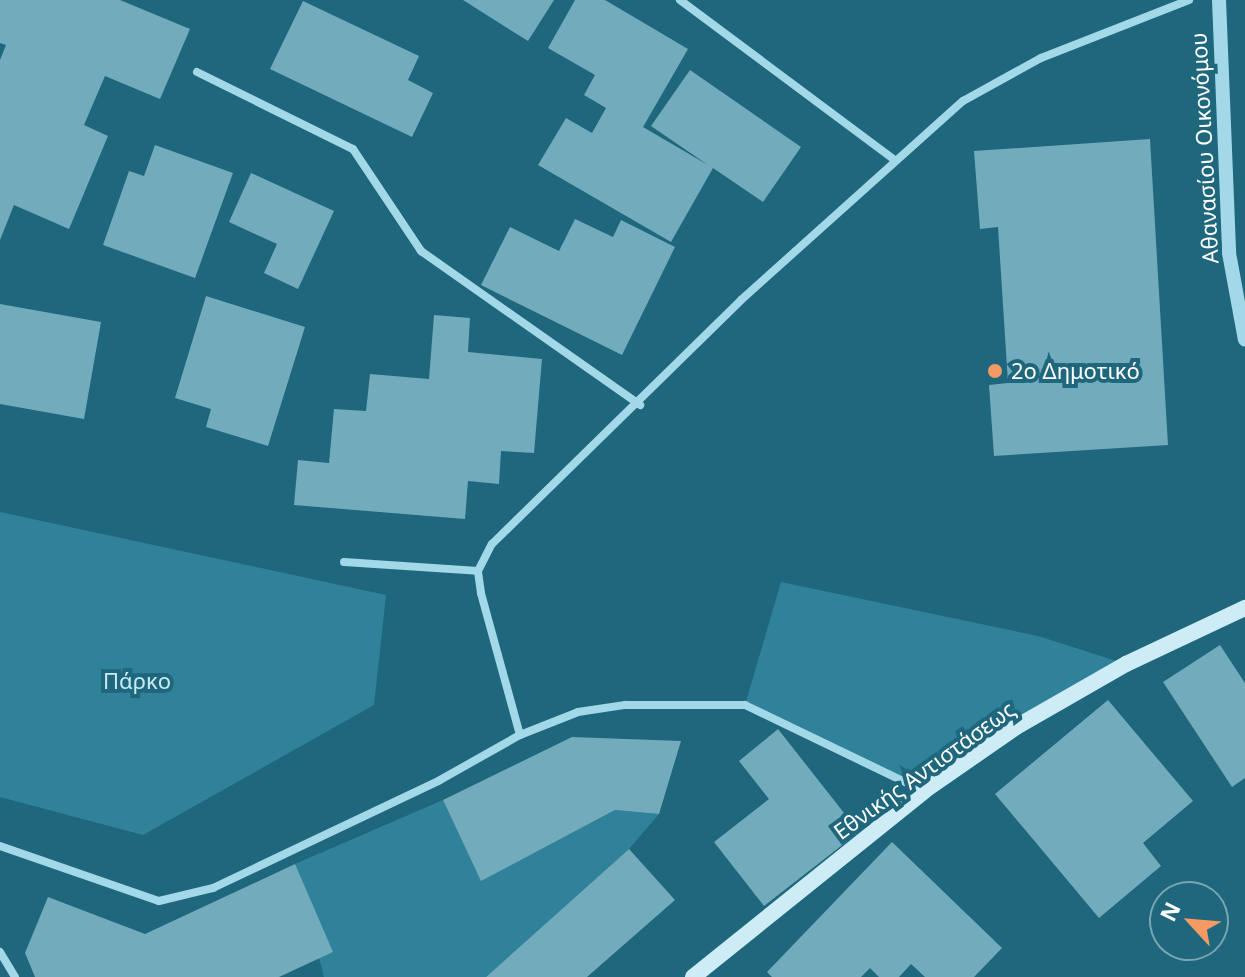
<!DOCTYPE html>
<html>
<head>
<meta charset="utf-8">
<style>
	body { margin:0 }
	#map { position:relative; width:1245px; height:977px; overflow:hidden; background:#1f677d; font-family:"Noto Sans",sans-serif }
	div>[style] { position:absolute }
	.green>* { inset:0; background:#2f8299 }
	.building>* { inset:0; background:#72abbb }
	.minor>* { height:8px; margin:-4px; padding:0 4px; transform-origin:4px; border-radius:4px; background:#a2d8e7 }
	.tertiary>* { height:14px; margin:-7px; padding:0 7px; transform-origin:7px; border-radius:7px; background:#a2d8e7 }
	.secondary>* { height:16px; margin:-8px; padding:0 8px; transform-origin:8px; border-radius:8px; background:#cdecf6 }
	.dots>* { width:22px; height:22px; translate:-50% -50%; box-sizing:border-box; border:4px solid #1f677d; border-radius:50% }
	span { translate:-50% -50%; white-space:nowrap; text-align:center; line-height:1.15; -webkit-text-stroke:8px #1f677d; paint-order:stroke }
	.street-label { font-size:22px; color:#fff }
	.poi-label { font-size:22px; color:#fff }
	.left { translate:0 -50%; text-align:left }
	.park-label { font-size:22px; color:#c6ebf5 }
	.north { position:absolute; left:1149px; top:881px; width:80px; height:80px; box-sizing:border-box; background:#1f677d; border:2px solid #79a4b1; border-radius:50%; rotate:296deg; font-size:22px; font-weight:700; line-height:32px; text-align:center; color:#fff }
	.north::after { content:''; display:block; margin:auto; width:28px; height:36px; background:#f59a63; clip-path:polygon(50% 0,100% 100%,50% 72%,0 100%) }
</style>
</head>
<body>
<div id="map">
	<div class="green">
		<i style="clip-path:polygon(0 512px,386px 595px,374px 705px,143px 835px,0 797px)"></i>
		<i style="clip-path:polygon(781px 582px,1038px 636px,1126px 664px,924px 791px,745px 705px)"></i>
		<i style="clip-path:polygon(443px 800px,482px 880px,615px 810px,659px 814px,629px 849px,486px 977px,324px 977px,295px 864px)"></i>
	</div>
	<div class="building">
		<i style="clip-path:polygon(0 0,120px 0,190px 29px,160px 99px,105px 76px,84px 125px,108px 136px,69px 229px,14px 205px,0 240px,0 60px,6px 45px,0 43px)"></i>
		<i style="clip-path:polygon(463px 0,554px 0,528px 41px)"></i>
		<i style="clip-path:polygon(575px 0,605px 0,688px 49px,643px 127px,708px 165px,651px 126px,690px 70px,801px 147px,763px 202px,713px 168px,671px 242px,538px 165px,566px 118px,592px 133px,606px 108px,584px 95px,595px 75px,548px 48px)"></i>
		<i style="clip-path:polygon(303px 1px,419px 56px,408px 80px,433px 93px,412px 137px,270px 69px)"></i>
		<i style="clip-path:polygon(1150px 139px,1168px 445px,994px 456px,989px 385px,1008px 383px,998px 227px,980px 229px,974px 151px)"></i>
		<i style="clip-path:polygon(155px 145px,233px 173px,195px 278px,103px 245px,129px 171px,144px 176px)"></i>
		<i style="clip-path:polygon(251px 173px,334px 211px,298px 289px,264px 273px,277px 244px,229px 222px)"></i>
		<i style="clip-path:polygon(575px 219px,613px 237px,621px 220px,675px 247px,622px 355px,481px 285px,510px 227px,559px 251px)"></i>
		<i style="clip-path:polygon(206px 296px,305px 327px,268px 446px,206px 427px,211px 409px,175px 398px)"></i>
		<i style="clip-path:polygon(0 304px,101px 322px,84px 419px,0 404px)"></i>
		<i style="clip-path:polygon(434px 315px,470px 318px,468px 352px,542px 359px,534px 453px,501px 451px,499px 484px,468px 481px,465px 519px,294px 505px,298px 460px,329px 463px,334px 409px,366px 411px,370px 374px,429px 379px)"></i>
		<i style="clip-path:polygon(1220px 645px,1245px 683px,1245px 778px,1232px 787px,1163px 682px)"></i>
		<i style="clip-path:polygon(1108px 700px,1193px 801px,1143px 843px,1161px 866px,1099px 918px,995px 794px)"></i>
		<i style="clip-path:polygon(778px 729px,859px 832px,764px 906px,714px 842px,769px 799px,739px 761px)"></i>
		<i style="clip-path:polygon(572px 737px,681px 741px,659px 814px,615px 810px,481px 881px,443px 800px)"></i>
		<i style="clip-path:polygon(892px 842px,1002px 948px,974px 977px,925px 977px,911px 964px,899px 977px,879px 977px,870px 968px,861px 977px,772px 977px,767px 972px)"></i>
		<i style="clip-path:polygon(629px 849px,675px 900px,587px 977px,486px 977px)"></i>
		<i style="clip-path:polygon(295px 864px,333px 952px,279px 977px,35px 977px,25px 953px,48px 897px,145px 934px)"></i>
	</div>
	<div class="minor">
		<i style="left:680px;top:0;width:268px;rotate:36.7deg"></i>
		<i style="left:197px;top:72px;width:174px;rotate:26.3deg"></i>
		<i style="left:353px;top:149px;width:123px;rotate:56.3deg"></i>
		<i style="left:421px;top:251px;width:268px;rotate:35.1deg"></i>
		<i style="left:344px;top:562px;width:134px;rotate:3.8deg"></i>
		<i style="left:520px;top:735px;width:147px;rotate:-105.4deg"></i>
		<i style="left:481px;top:593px;width:22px;rotate:-98deg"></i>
		<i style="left:478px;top:571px;width:30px;rotate:-63deg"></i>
		<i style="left:492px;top:544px;width:349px;rotate:-44.4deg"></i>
		<i style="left:741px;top:300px;width:298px;rotate:-41.9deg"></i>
		<i style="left:963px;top:101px;width:89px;rotate:-28.9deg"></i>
		<i style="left:1041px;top:58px;width:159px;rotate:-21.4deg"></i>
		<i style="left:0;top:846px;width:168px;rotate:19.1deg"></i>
		<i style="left:159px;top:901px;width:56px;rotate:-13.5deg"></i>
		<i style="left:213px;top:888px;width:251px;rotate:-25.4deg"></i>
		<i style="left:440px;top:780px;width:92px;rotate:-29.4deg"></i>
		<i style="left:520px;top:735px;width:62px;rotate:-21.6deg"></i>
		<i style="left:578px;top:712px;width:48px;rotate:-8.5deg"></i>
		<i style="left:625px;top:705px;width:120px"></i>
		<i style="left:745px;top:705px;width:199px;rotate:25.7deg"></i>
		<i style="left:0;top:952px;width:29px;rotate:59deg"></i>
	</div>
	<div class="tertiary">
		<i style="left:1219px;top:0;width:253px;rotate:87.7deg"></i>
		<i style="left:1229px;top:253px;width:88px;rotate:79.6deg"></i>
	</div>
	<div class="secondary">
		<i style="left:693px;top:977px;width:297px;rotate:-38.8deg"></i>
		<i style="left:924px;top:791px;width:112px;rotate:-34.8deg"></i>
		<i style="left:1016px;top:727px;width:127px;rotate:-29.8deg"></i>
		<i style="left:1126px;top:664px;width:132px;rotate:-25.2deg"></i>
	</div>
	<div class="dots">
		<i style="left:995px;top:371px;background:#f59a63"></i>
	</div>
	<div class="street-label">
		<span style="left:1204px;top:148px;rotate:-93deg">Αθανασίου Οικονόμου</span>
		<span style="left:924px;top:770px;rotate:-36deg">Εθνικής Αντιστάσεως</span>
	</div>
	<div class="poi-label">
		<span class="left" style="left:1011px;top:371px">2ο Δημοτικό</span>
	</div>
	<div class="park-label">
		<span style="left:137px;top:681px">Πάρκο</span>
	</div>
	<div class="north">N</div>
</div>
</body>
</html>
